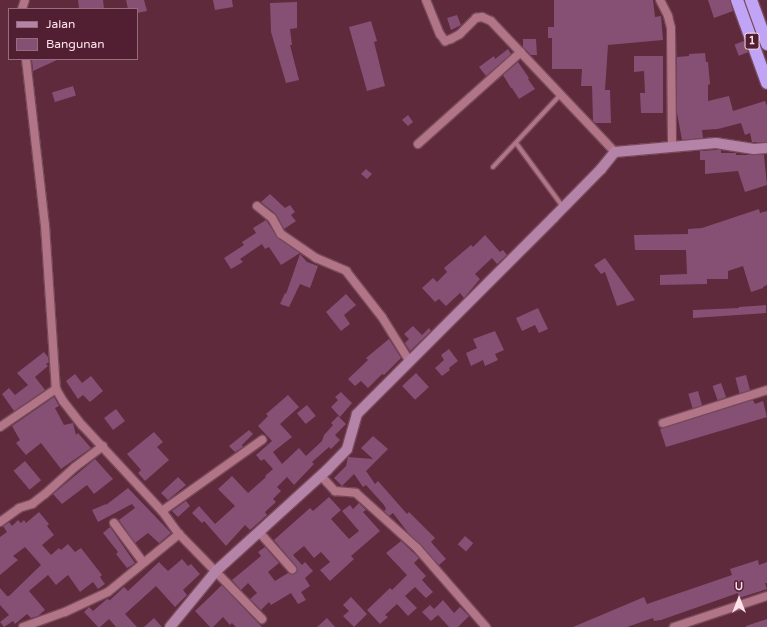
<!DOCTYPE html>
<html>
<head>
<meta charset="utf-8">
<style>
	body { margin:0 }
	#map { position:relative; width:767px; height:627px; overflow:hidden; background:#5e2a3c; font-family:"Varela Round",sans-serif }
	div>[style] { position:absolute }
	.building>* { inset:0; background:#855074; transform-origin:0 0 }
	.roads { filter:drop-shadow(1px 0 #764a5a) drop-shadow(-1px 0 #764a5a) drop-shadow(0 1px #764a5a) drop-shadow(0 -1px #764a5a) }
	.lane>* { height:4px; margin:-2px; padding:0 2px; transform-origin:2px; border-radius:2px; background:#b17587 }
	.street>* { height:8px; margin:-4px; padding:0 4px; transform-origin:4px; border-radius:4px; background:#b17587 }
	.secondary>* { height:10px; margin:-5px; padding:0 5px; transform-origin:5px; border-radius:5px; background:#b683a8 }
	.highway>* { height:12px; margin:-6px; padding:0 6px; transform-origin:6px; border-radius:6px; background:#c1a4f6 }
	span { translate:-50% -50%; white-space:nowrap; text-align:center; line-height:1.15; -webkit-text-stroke:4px #521f32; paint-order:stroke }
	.shield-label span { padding:1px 3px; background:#521f32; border:1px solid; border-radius:3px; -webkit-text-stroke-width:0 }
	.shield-label { font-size:11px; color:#fde2e9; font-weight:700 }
	.legend { position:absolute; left:8px; top:8px; width:130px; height:52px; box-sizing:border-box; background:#521f32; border:1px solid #966d7b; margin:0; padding:5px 7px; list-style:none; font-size:12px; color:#fde2e9 }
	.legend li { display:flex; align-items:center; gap:8px; height:20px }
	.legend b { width:20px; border:1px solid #966d7b }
	.north { position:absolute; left:719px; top:579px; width:40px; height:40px; -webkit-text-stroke:3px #521f32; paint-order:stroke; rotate:0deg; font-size:11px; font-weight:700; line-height:16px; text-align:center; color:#fde2e9 }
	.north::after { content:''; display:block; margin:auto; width:14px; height:18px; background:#fde2e9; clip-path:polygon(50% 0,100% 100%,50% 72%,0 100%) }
</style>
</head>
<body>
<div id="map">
	<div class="building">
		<i style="clip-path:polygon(78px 0,103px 0,104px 9px,79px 8px)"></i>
		<i style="clip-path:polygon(126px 0,144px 0,147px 11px,137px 13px,137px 9px,128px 9px)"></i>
		<i style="clip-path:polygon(213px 0,232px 0,233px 7px,215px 10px)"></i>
		<i style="clip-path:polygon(554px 0,653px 0,655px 17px,661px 16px,663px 40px,608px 45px,605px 90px,610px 90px,611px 123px,595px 123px,593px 121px,592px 86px,581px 86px,582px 69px,552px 69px,552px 38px,548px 38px,548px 27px,554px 27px)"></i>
		<i style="clip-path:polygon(708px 0,730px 0,733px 11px,714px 18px)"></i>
		<i style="clip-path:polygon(297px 2px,297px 28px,290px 29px,292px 45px,290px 45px,299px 80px,286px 83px,271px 32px,270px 3px)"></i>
		<i style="clip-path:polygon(457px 15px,461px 25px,451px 30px,447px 18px)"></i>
		<i style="clip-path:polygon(371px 21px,377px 41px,374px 42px,385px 86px,367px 91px,349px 27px)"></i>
		<i style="clip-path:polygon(523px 39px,536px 39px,537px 55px,531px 55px,523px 47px)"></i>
		<i style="left:744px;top:41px;width:12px;height:10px;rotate:70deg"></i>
		<i style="clip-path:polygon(508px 49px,511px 54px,486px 76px,479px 67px,494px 56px,495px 59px)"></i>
		<i style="clip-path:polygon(705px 53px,706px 62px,708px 62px,710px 84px,708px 85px,708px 101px,729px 96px,733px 111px,765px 101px,767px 106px,767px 142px,752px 142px,750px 133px,745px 135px,741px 123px,718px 129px,702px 130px,703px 138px,682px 140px,677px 113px,677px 57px,689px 56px,689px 54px)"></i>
		<i style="clip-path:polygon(634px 56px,663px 56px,663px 113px,641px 113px,640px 93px,645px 93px,644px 71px,634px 72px)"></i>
		<i style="clip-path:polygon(35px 59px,59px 59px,33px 71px,32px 60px)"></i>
		<i style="clip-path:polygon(518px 62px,529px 78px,528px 79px,535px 89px,519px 99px,512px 88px,511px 88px,503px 75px)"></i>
		<i style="left:73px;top:86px;width:10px;height:22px;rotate:73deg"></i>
		<i style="clip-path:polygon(408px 115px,413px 122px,408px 126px,402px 120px)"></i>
		<i style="clip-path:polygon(716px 150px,721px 150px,721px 153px,736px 153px,736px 155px,764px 155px,767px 185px,745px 192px,738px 171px,705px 174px,705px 160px,700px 160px,700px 151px)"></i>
		<i style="clip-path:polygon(366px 169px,372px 174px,367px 179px,361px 174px)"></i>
		<i style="clip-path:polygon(270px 194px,285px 208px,290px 205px,295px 212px,291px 215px,296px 221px,284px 229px,276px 214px,261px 202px)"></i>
		<i style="clip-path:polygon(759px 209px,760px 213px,767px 211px,767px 285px,763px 287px,763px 288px,751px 292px,743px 266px,728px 271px,728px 279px,707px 279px,707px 284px,660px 285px,660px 275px,687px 274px,686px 250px,635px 250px,634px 235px,688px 234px,688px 229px,702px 228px)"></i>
		<i style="clip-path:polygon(266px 220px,278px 238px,300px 253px,281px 265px,269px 247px,265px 249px,262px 244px,240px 259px,243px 262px,231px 269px,224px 258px,244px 245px,242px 242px,256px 233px,253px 228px)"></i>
		<i style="clip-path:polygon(485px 235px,500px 252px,503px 250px,507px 255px,497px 264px,492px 258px,475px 274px,480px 279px,464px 298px,460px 293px,446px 306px,439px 299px,435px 302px,422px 288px,433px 278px,437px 282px,447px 272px,444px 268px,471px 245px,473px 247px)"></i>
		<i style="clip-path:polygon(300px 254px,307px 262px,318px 266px,310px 288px,300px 284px,289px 307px,280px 304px,285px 293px,286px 294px)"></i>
		<i style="clip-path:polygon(605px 258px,635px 300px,617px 306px,605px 272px,601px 274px,594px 265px)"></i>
		<i style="clip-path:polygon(346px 294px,356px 305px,344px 315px,350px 324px,341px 331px,326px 312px)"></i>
		<i style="clip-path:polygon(766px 305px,766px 313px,693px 318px,693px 310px,739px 308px,739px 307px)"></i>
		<i style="clip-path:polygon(538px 308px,548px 329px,539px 333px,535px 325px,522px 331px,516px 318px)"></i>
		<i style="clip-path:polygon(413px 326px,422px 335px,429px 328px,431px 331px,410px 351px,405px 343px,409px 339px,404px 334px)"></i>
		<i style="clip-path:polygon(495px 331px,504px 350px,495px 354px,498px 360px,485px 366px,483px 360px,471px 366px,466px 353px,477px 348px,473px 339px)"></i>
		<i style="clip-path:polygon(389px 339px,401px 358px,384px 375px,382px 374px,368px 388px,361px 381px,355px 386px,348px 379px,368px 360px,366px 358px)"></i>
		<i style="clip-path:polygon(449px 349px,458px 361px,449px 368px,450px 370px,442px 376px,435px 368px,444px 360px,441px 355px)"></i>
		<i style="clip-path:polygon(44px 352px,48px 357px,49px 362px,46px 364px,48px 366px,35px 377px,45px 390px,14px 411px,2px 394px,9px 388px,15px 395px,28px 385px,17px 373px)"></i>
		<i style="left:416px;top:373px;width:19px;height:19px;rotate:47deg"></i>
		<i style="clip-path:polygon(75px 374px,82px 383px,91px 376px,103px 391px,90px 402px,83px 395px,78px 399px,66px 381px)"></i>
		<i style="left:746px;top:375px;width:16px;height:11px;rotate:75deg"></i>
		<i style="left:721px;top:383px;width:15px;height:9px;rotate:70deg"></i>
		<i style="left:698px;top:391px;width:15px;height:10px;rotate:74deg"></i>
		<i style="clip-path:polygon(341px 392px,352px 403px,340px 417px,331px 407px,338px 400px,335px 397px)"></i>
		<i style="clip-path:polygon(288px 395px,299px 407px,280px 424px,292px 437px,273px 452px,282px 464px,299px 448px,306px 456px,322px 441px,324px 435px,333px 425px,331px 423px,338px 416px,346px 424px,335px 435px,340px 440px,331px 449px,329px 447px,312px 462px,314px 464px,294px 485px,287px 477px,277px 487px,281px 491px,273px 499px,276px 502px,265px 512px,267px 515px,250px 530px,245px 525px,226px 546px,204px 521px,202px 523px,192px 513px,199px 506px,215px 524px,235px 506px,218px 489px,232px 476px,248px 493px,266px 477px,265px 476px,273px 469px,264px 459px,261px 461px,256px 455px,272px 441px,258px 426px,268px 416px,266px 414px)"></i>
		<i style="clip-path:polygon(54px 397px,59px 406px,55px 408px,64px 425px,73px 423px,76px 435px,78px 433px,91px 448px,61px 469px,41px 443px,26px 455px,16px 443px,20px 440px,12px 426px)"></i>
		<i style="clip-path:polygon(753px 400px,755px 404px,763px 401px,767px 417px,666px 447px,660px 429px)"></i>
		<i style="left:307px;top:405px;width:14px;height:13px;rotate:51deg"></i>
		<i style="left:116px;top:409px;width:15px;height:15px;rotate:53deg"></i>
		<i style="clip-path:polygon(249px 430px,253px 434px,242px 445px,243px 447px,235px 452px,229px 446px)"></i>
		<i style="clip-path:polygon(154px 432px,163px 442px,157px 447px,169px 460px,145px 481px,138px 473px,141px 470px,127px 454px)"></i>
		<i style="clip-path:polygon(373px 436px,388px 449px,366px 471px,375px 484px,378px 481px,407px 514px,409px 512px,435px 538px,431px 542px,446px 559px,439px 565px,409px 534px,393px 513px,389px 516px,384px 511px,386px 509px,384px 505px,366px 485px,363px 487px,354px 474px,342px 486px,334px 478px,346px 466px,348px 457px,373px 459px,361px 448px)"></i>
		<i style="clip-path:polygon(95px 459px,113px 479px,94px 494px,87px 485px,62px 504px,53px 494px)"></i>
		<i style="left:25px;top:461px;width:25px;height:15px;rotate:50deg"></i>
		<i style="clip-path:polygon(178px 477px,186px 485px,168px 500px,161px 493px)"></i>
		<i style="clip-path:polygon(128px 488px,171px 533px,159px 543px,148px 533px,135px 543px,119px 520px,135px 508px,132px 504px,98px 522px,92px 510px,106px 504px,106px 505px)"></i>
		<i style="clip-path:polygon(329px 497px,341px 510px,331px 519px,349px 539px,359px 531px,342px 511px,350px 505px,353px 509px,359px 503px,366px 510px,363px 512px,380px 531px,351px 556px,354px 559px,330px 581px,320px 570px,330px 562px,321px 552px,314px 558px,304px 546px,293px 555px,302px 565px,305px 562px,313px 571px,305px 578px,310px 586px,301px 592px,306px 600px,298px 604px,291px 593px,271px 605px,269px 602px,261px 610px,250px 599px,257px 593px,248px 583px,241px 590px,232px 580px,261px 556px,258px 552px,265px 547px,279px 563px,268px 572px,275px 581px,288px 573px,295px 573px,297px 570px,296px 566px,274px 540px,310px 508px,313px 511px)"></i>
		<i style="clip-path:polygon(186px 501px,190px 506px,178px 517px,172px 511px)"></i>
		<i style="clip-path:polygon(39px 512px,49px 524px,47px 526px,54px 535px,42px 545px,51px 555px,59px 548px,61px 550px,68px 544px,75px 552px,81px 548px,102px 575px,100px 577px,105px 584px,98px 589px,93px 582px,80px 592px,68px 575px,56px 585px,48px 575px,29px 591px,45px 610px,38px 616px,31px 618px,27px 614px,15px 624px,13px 621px,4px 627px,0 622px,9px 615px,0 605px,0 588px,7px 596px,9px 596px,41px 565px,25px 547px,13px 556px,18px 560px,0 575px,0 537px,7px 532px,3px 526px,9px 522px,12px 526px,18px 520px,21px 523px,24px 520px,26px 523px)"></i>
		<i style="clip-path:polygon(110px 527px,135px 563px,127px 568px,116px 554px,118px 552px,103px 533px)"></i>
		<i style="left:465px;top:536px;width:11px;height:11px;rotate:41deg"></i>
		<i style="clip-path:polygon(401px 541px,419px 558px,414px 563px,426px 576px,422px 580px,433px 592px,426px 598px,415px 587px,405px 596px,417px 608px,408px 616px,397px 604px,385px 615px,388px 617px,380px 624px,367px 610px,390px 588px,392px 590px,407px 575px,386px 553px)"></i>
		<i style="clip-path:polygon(182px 559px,188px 566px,191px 564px,200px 574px,183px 590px,187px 595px,175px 607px,156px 586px,125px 614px,137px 627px,116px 627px,109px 619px,100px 627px,98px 627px,84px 612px,89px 607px,93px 611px,107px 599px,110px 600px,124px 587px,128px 591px,159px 562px,168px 571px)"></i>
		<i style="clip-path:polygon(758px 560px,759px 565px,767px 562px,767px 583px,765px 583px,767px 589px,739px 598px,738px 593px,661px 620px,654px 621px,653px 618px,627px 627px,573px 627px,644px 597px,647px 604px,732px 575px,730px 569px)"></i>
		<i style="clip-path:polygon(222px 585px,258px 623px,262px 627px,236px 627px,232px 623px,230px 625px,223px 617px,213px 627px,210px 627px,195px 611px)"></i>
		<i style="clip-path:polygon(351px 597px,367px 614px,354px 627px,343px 616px,349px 611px,343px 605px)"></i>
		<i style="clip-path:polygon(443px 600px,454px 613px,460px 607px,469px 616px,458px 627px,449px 627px,438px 615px,431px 621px,422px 612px,430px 605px,434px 609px)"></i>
		<i style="clip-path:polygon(154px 618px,162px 627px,144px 627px)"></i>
		<i style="clip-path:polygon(327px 618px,335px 627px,317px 627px)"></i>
		<i style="clip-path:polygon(767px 619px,767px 627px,746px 627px,746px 626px)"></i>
	</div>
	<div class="roads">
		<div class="lane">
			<i style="left:516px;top:143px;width:79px;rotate:53.7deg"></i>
			<i style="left:493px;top:167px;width:100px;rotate:-47deg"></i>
		</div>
		<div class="street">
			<i style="left:426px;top:0;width:37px;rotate:68deg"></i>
			<i style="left:440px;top:34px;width:9px;rotate:54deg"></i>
			<i style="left:445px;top:41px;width:6px;rotate:-18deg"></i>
			<i style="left:451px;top:39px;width:10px;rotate:-29deg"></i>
			<i style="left:460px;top:34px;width:23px;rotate:-45deg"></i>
			<i style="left:476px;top:18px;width:6px;rotate:-9deg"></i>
			<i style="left:482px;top:17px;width:10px;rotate:24deg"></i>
			<i style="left:491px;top:21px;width:180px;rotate:46.6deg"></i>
			<i style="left:660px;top:0;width:18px;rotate:63deg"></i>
			<i style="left:668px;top:16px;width:12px;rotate:76deg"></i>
			<i style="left:671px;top:28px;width:118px;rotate:89.5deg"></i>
			<i style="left:22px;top:9px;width:9px;rotate:-72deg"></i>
			<i style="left:26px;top:59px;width:167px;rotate:83.5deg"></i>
			<i style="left:45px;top:225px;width:164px;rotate:86.2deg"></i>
			<i style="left:56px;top:389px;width:14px;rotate:60deg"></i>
			<i style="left:63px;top:401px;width:31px;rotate:52deg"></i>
			<i style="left:82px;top:425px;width:117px;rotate:47.1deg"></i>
			<i style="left:162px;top:511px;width:29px;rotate:54deg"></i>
			<i style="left:179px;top:534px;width:119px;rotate:45.7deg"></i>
			<i style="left:418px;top:144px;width:138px;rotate:-41.8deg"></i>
			<i style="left:257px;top:206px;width:19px;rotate:39deg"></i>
			<i style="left:272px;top:218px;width:18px;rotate:61deg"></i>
			<i style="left:281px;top:234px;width:42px;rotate:34.4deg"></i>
			<i style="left:316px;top:258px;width:33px;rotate:23deg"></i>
			<i style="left:346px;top:271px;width:58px;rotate:52deg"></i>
			<i style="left:382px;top:317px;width:53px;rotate:58.1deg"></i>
			<i style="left:663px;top:423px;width:109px;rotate:-17.6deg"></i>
			<i style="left:0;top:427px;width:68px;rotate:-34.2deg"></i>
			<i style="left:321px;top:476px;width:21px;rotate:47deg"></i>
			<i style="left:335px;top:491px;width:21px;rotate:5deg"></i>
			<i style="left:356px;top:493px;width:82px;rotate:42deg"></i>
			<i style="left:417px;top:548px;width:105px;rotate:48.9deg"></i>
			<i style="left:162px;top:511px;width:123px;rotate:-35.4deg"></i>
			<i style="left:0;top:522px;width:24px;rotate:-36deg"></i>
			<i style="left:19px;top:508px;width:14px;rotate:-17deg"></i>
			<i style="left:32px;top:504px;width:16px;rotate:-38deg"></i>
			<i style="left:45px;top:494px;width:40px;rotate:-42deg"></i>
			<i style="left:75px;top:467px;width:35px;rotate:-37deg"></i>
			<i style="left:114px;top:523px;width:49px;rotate:53.4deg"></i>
			<i style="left:259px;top:532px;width:50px;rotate:48.3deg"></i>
			<i style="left:23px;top:627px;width:45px;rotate:-19.7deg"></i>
			<i style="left:65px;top:612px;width:47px;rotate:-24.9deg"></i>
			<i style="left:108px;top:592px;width:92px;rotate:-39.2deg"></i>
			<i style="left:674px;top:627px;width:98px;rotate:-18.4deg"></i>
		</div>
		<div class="secondary">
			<i style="left:170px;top:627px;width:72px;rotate:-50.6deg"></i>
			<i style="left:216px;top:571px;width:150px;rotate:-42.3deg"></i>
			<i style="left:327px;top:470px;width:29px;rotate:-46deg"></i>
			<i style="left:347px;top:449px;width:36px;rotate:-74deg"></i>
			<i style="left:357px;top:414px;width:277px;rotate:-45deg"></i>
			<i style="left:553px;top:218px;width:69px;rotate:-45.6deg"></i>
			<i style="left:601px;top:169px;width:22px;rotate:-51deg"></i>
			<i style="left:615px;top:152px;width:101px;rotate:-5.1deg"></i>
			<i style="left:716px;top:143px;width:38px;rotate:9deg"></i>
			<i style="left:754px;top:149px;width:13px;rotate:-4deg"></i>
		</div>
		<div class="highway">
			<i style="left:737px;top:0;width:88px;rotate:70.1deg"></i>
			<i style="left:751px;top:0;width:47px;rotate:70deg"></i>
		</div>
	</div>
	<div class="shield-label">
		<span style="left:752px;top:41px">1</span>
	</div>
	<ul class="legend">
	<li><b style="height:5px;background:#b683a8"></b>Jalan</li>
	<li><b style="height:11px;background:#855074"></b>Bangunan</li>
	</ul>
	<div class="north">U</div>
</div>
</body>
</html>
